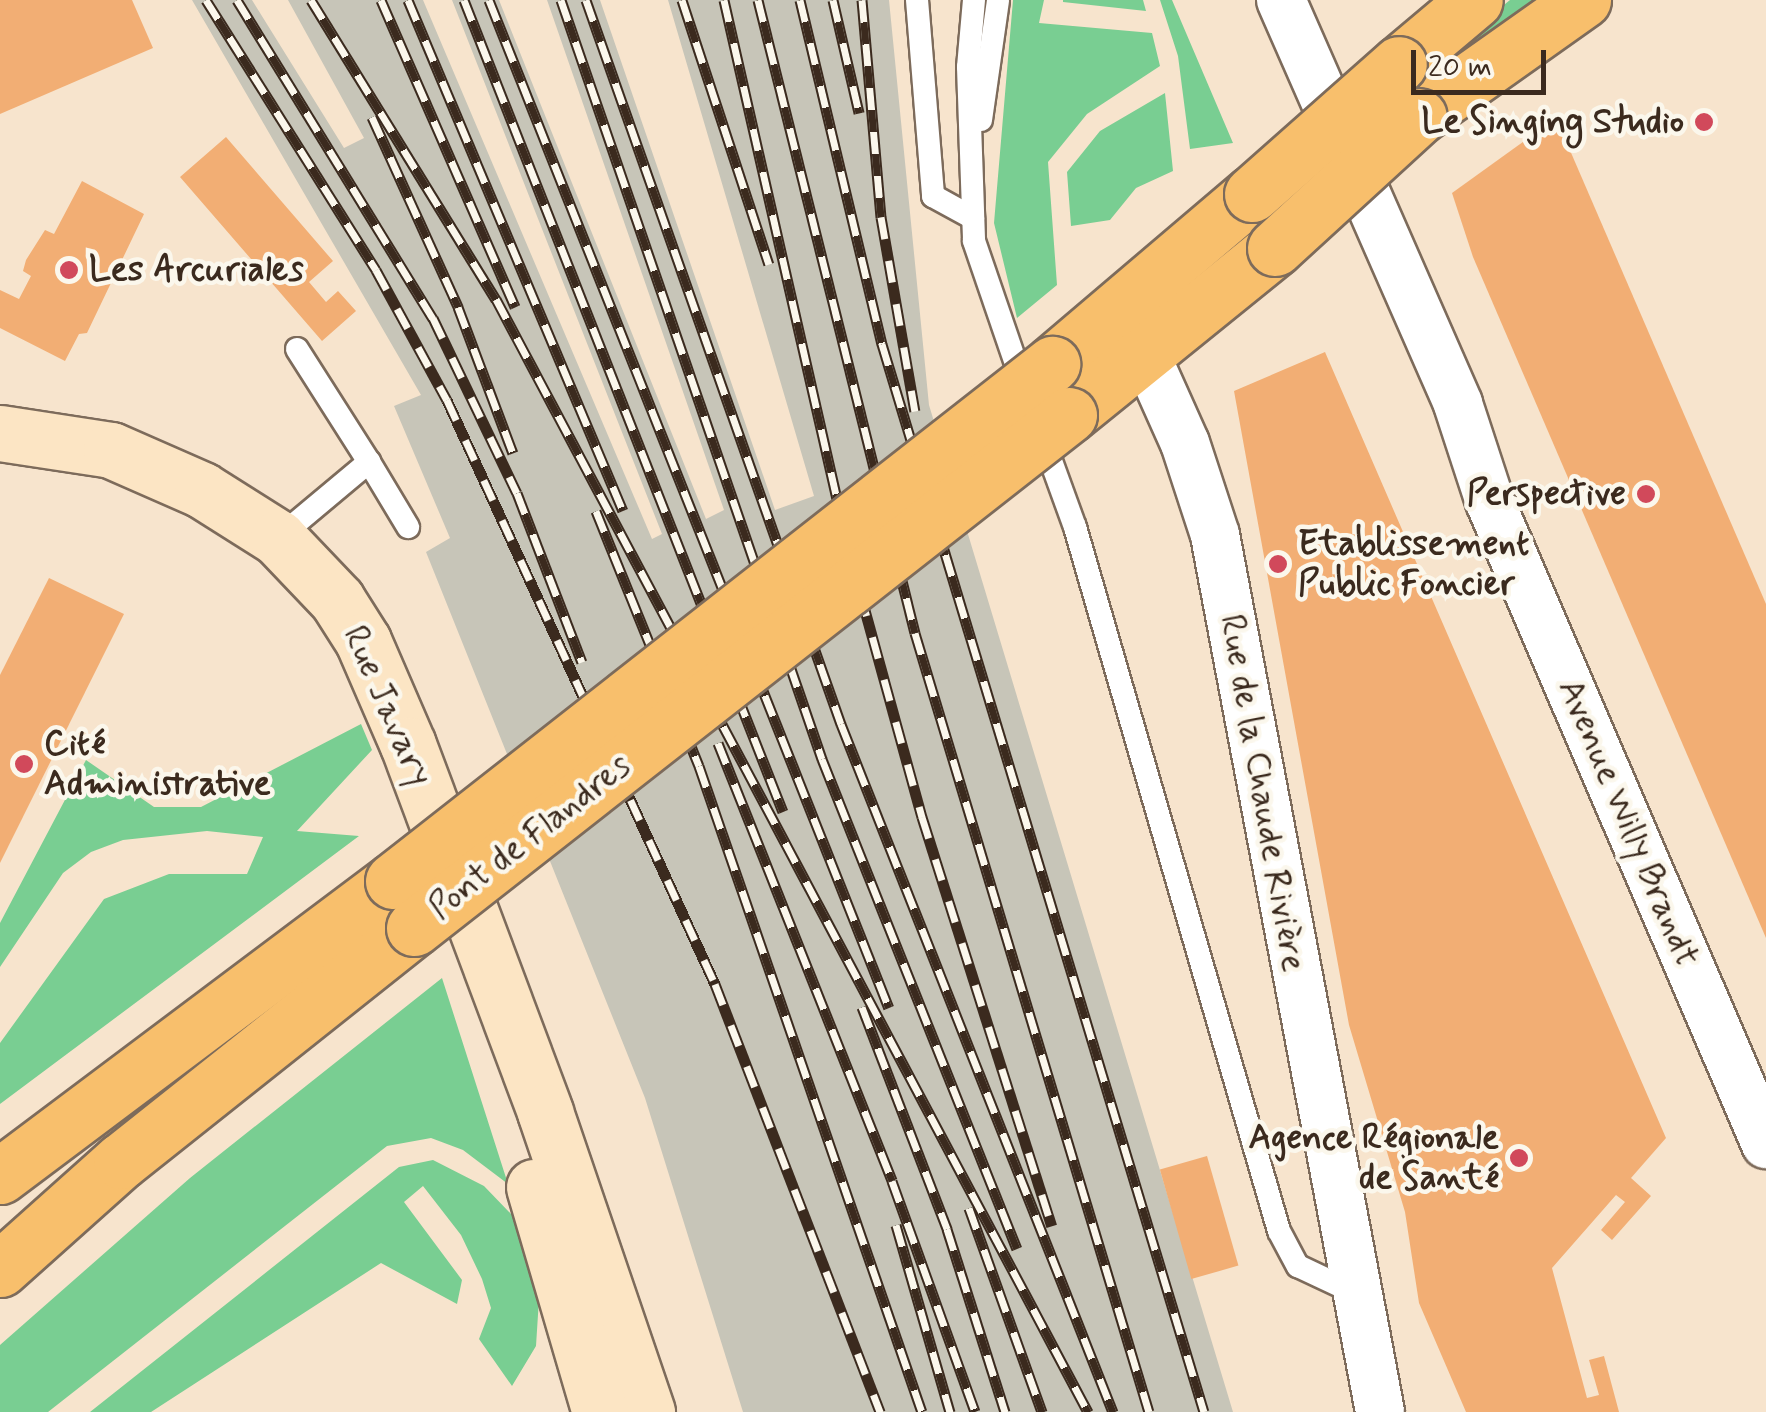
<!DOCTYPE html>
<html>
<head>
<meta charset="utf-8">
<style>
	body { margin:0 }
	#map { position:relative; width:1766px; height:1412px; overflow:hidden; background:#f7e4cd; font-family:Mynerve,sans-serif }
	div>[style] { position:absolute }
	.industrial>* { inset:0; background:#c7c5b8 }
	.green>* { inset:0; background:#79ce92 }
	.building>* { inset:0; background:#f2ae74; transform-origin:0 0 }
	.roads { filter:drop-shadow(2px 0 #7d6b5b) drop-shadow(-2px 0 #7d6b5b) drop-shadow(0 2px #7d6b5b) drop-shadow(0 -2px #7d6b5b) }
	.service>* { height:22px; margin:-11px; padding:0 11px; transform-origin:11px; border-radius:11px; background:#fff }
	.minor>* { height:48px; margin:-24px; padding:0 24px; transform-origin:24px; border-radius:24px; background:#fff }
	.secondary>* { height:55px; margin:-27.5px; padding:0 27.5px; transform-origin:27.5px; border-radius:27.5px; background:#fce5c4 }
	.primary>* { height:55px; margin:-27.5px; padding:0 27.5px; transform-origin:27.5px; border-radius:27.5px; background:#f8bf6c }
	.rail>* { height:11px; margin-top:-5.5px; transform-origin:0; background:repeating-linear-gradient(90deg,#fbf7ec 0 22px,#3b2a1e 0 44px); box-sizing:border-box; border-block:2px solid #3b2a1e }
	.bridges { filter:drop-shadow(2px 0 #7d6b5b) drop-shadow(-2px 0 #7d6b5b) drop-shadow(0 2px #7d6b5b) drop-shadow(0 -2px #7d6b5b) }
	.primary-bridge>* { height:55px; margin:-27.5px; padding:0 27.5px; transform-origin:27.5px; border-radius:27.5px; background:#f8bf6c }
	.dots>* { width:28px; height:28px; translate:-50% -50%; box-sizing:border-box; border:5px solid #fbf7ec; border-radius:50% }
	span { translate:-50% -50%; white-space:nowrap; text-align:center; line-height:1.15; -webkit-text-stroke:9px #fbf7ec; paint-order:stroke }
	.poi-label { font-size:35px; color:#3b2a1e; font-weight:700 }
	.right { translate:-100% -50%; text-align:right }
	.left { translate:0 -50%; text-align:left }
	.street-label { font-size:35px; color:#3b2a1e }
	.scale { position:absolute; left:1411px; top:50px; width:135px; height:45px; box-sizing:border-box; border:5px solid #3b2a1e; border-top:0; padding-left:12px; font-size:30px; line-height:35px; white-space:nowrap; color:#3b2a1e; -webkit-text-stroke:8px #fbf7ec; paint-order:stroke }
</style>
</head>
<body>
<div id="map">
	<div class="industrial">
		<i style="clip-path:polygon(192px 0,252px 0,344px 148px,364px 138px,288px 0,423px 0,652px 539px,662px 534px,452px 0,499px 0,706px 519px,724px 510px,547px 0,600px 0,775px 510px,814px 496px,668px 0,889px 0,929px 405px,1233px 1412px,743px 1412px,645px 1098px,426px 552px,450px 538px,394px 406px,421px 395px)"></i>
	</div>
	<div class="green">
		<i style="clip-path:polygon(1013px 0,1044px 0,1039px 23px,1152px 33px,1160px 66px,1087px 114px,1048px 162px,1057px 285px,1017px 318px,994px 223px)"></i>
		<i style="clip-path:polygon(1143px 0,1146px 11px,1063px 2px,1063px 0)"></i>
		<i style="clip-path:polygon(1160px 0,1172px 0,1233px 143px,1190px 149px,1178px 56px)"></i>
		<i style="clip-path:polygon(1510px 0,1546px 0,1420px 92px,1411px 81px)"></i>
		<i style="clip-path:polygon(1165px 93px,1173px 171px,1136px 188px,1110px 220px,1071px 226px,1067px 172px,1100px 131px)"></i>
		<i style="clip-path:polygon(361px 724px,372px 750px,297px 831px,359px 836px,0 1104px,0 1043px,104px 899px,169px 874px,247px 874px,263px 837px,207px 831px,123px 840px,91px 852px,63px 873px,0 967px,0 923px,86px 760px,154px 807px,201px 807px)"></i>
		<i style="clip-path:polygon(442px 978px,508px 1184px,463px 1150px,431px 1138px,387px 1146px,48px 1412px,0 1412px,0 1345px,190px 1178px)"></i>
		<i style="clip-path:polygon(433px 1160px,484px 1186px,512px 1215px,539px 1299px,536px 1346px,512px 1386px,479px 1339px,491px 1308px,482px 1279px,461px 1235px,423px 1186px,404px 1202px,462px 1280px,457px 1304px,381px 1263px,151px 1412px,90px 1412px,399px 1167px)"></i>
	</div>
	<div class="building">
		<i style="clip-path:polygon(0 0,132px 0,153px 48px,0 114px)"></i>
		<i style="clip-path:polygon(1556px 118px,1766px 604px,1766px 938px,1473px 257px,1452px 193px)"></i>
		<i style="clip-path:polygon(226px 137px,333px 261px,309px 282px,326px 302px,338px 291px,356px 311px,322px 341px,180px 177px)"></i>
		<i style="clip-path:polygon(82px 181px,144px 214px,87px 333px,79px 334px,65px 361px,0 328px,0 290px,19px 299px,31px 276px,23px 271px,26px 260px,45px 230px,54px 234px)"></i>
		<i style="clip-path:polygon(1325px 352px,1666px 1138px,1631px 1178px,1651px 1196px,1612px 1240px,1601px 1230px,1625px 1202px,1616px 1195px,1552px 1268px,1587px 1398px,1599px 1395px,1589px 1360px,1604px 1356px,1619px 1412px,1466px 1412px,1419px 1303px,1405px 1212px,1349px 1025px,1234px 391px)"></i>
		<i style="clip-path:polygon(49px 578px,124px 614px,0 863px,0 675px)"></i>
		<i style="left:1207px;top:1156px;width:114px;height:49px;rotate:74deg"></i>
	</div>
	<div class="roads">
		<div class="service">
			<i style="left:917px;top:0;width:197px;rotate:85.3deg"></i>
			<i style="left:933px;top:196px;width:46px;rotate:28.8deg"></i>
			<i style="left:974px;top:0;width:67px;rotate:95.1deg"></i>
			<i style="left:968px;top:67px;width:174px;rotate:88deg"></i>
			<i style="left:974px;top:241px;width:154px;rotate:71.1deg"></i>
			<i style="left:981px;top:120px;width:121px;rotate:-81.9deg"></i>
			<i style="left:1042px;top:436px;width:97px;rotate:70.1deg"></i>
			<i style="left:1075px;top:527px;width:733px;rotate:73.84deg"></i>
			<i style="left:1279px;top:1231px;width:40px;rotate:62deg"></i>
			<i style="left:1298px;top:1266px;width:63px;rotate:25.3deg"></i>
			<i style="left:369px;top:462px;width:76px;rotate:59deg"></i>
			<i style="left:278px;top:538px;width:119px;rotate:-39.9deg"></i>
			<i style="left:369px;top:462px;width:134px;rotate:-122.5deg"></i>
		</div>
		<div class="minor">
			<i style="left:1281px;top:0;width:441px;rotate:66.3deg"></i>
			<i style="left:1458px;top:404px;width:103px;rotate:71.9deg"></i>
			<i style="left:1490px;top:502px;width:699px;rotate:66.74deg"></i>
			<i style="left:1122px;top:324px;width:40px;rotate:53deg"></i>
			<i style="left:1146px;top:356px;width:95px;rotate:65.9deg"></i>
			<i style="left:1185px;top:443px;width:97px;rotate:71.9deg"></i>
			<i style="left:1215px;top:535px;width:892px;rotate:79.34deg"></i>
		</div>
		<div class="secondary">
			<i style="left:0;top:433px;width:112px;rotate:8.7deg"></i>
			<i style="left:111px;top:450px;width:99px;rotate:23.7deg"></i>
			<i style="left:202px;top:490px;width:90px;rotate:32.3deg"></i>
			<i style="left:278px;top:538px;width:86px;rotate:46.4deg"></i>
			<i style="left:337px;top:600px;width:49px;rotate:57.6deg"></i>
			<i style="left:363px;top:641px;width:113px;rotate:66.6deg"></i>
			<i style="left:408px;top:745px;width:392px;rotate:69.5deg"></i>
			<i style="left:545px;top:1112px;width:317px;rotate:71.2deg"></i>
			<i style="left:534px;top:1187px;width:234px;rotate:73.7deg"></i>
		</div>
		<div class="primary">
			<i style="left:1399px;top:64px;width:99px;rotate:-40.1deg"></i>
			<i style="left:1419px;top:116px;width:201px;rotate:-35.3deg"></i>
			<i style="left:1052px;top:364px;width:262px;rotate:-40.4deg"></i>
			<i style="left:1069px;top:415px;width:265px;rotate:-39deg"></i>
			<i style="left:0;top:1176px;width:491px;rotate:-36.9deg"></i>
			<i style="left:0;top:1269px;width:162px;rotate:-41.8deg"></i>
			<i style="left:121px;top:1161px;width:374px;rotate:-38.5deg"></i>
		</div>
	</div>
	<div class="rail">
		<i style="left:206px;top:0;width:319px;rotate:57.8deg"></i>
		<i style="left:376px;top:270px;width:148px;rotate:61.4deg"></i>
		<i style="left:447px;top:400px;width:643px;rotate:65.35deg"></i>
		<i style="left:715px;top:984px;width:459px;rotate:68.9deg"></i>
		<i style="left:237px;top:0;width:374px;rotate:58.4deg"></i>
		<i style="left:433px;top:318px;width:194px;rotate:64.4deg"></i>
		<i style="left:517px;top:493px;width:181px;rotate:69deg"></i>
		<i style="left:311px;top:0;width:352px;rotate:58.3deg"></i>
		<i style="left:496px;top:299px;width:1261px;rotate:61.99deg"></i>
		<i style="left:381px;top:0;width:335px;rotate:66.4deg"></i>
		<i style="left:408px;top:0;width:554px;rotate:67.18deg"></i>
		<i style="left:464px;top:0;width:872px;rotate:68.55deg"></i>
		<i style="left:489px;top:0;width:1084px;rotate:68.36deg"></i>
		<i style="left:561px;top:0;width:803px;rotate:71.02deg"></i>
		<i style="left:822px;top:759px;width:527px;rotate:68.3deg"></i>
		<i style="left:586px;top:0;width:768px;rotate:70.6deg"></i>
		<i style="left:841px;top:724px;width:740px;rotate:68.43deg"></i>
		<i style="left:682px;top:0;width:278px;rotate:71.8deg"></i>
		<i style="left:724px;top:0;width:566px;rotate:77.24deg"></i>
		<i style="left:849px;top:552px;width:275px;rotate:74.6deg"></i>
		<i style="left:922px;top:817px;width:429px;rotate:72.4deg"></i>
		<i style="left:758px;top:0;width:652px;rotate:76.07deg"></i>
		<i style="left:915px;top:633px;width:813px;rotate:73.28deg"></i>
		<i style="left:800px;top:0;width:354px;rotate:76.6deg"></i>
		<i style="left:882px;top:344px;width:1115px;rotate:73.22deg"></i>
		<i style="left:833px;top:0;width:116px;rotate:77deg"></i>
		<i style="left:862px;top:0;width:218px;rotate:85deg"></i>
		<i style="left:881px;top:217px;width:197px;rotate:80.1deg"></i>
		<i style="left:372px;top:117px;width:209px;rotate:65.6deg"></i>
		<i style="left:458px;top:307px;width:156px;rotate:69.4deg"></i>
		<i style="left:596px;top:511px;width:275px;rotate:68deg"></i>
		<i style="left:699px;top:766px;width:683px;rotate:70.96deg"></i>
		<i style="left:718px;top:743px;width:471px;rotate:68.3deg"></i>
		<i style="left:892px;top:1181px;width:245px;rotate:70.2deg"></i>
		<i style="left:862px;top:1007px;width:238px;rotate:69deg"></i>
		<i style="left:947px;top:1229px;width:192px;rotate:72.4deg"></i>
		<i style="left:969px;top:1208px;width:217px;rotate:70.3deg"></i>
		<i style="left:896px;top:1225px;width:195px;rotate:73.9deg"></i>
	</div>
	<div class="bridges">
		<div class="primary-bridge">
			<i style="left:1252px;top:194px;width:196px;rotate:-41.5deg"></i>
			<i style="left:1275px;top:248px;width:195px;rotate:-42.5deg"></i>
			<i style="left:393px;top:881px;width:838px;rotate:-38.11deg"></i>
			<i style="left:414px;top:928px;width:832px;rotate:-38.07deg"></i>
		</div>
	</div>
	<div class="dots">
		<i style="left:1704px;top:122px;background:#d1495b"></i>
		<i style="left:69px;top:270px;background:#d1495b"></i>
		<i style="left:1646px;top:494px;background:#d1495b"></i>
		<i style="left:1278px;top:564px;background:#d1495b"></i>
		<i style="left:24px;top:764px;background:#d1495b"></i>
		<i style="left:1519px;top:1158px;background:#d1495b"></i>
	</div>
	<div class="poi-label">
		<span class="right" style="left:1684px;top:122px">Le Singing Studio</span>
		<span class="left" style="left:89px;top:270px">Les Arcuriales</span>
		<span class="right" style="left:1626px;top:494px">Perspective</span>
		<span class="left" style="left:1298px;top:564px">Etablissement<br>Public Foncier</span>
		<span class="left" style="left:44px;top:764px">Cité<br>Administrative</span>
		<span class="right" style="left:1499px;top:1158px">Agence Régionale<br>de Santé</span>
	</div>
	<div class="street-label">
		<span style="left:387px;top:706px;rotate:66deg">Rue Javary</span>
		<span style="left:1262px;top:793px;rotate:80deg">Rue de la Chaude Rivière</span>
		<span style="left:1628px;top:823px;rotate:67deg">Avenue Willy Brandt</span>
		<span style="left:530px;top:837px;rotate:-38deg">Pont de Flandres</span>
	</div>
	<div class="scale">20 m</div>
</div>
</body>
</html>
